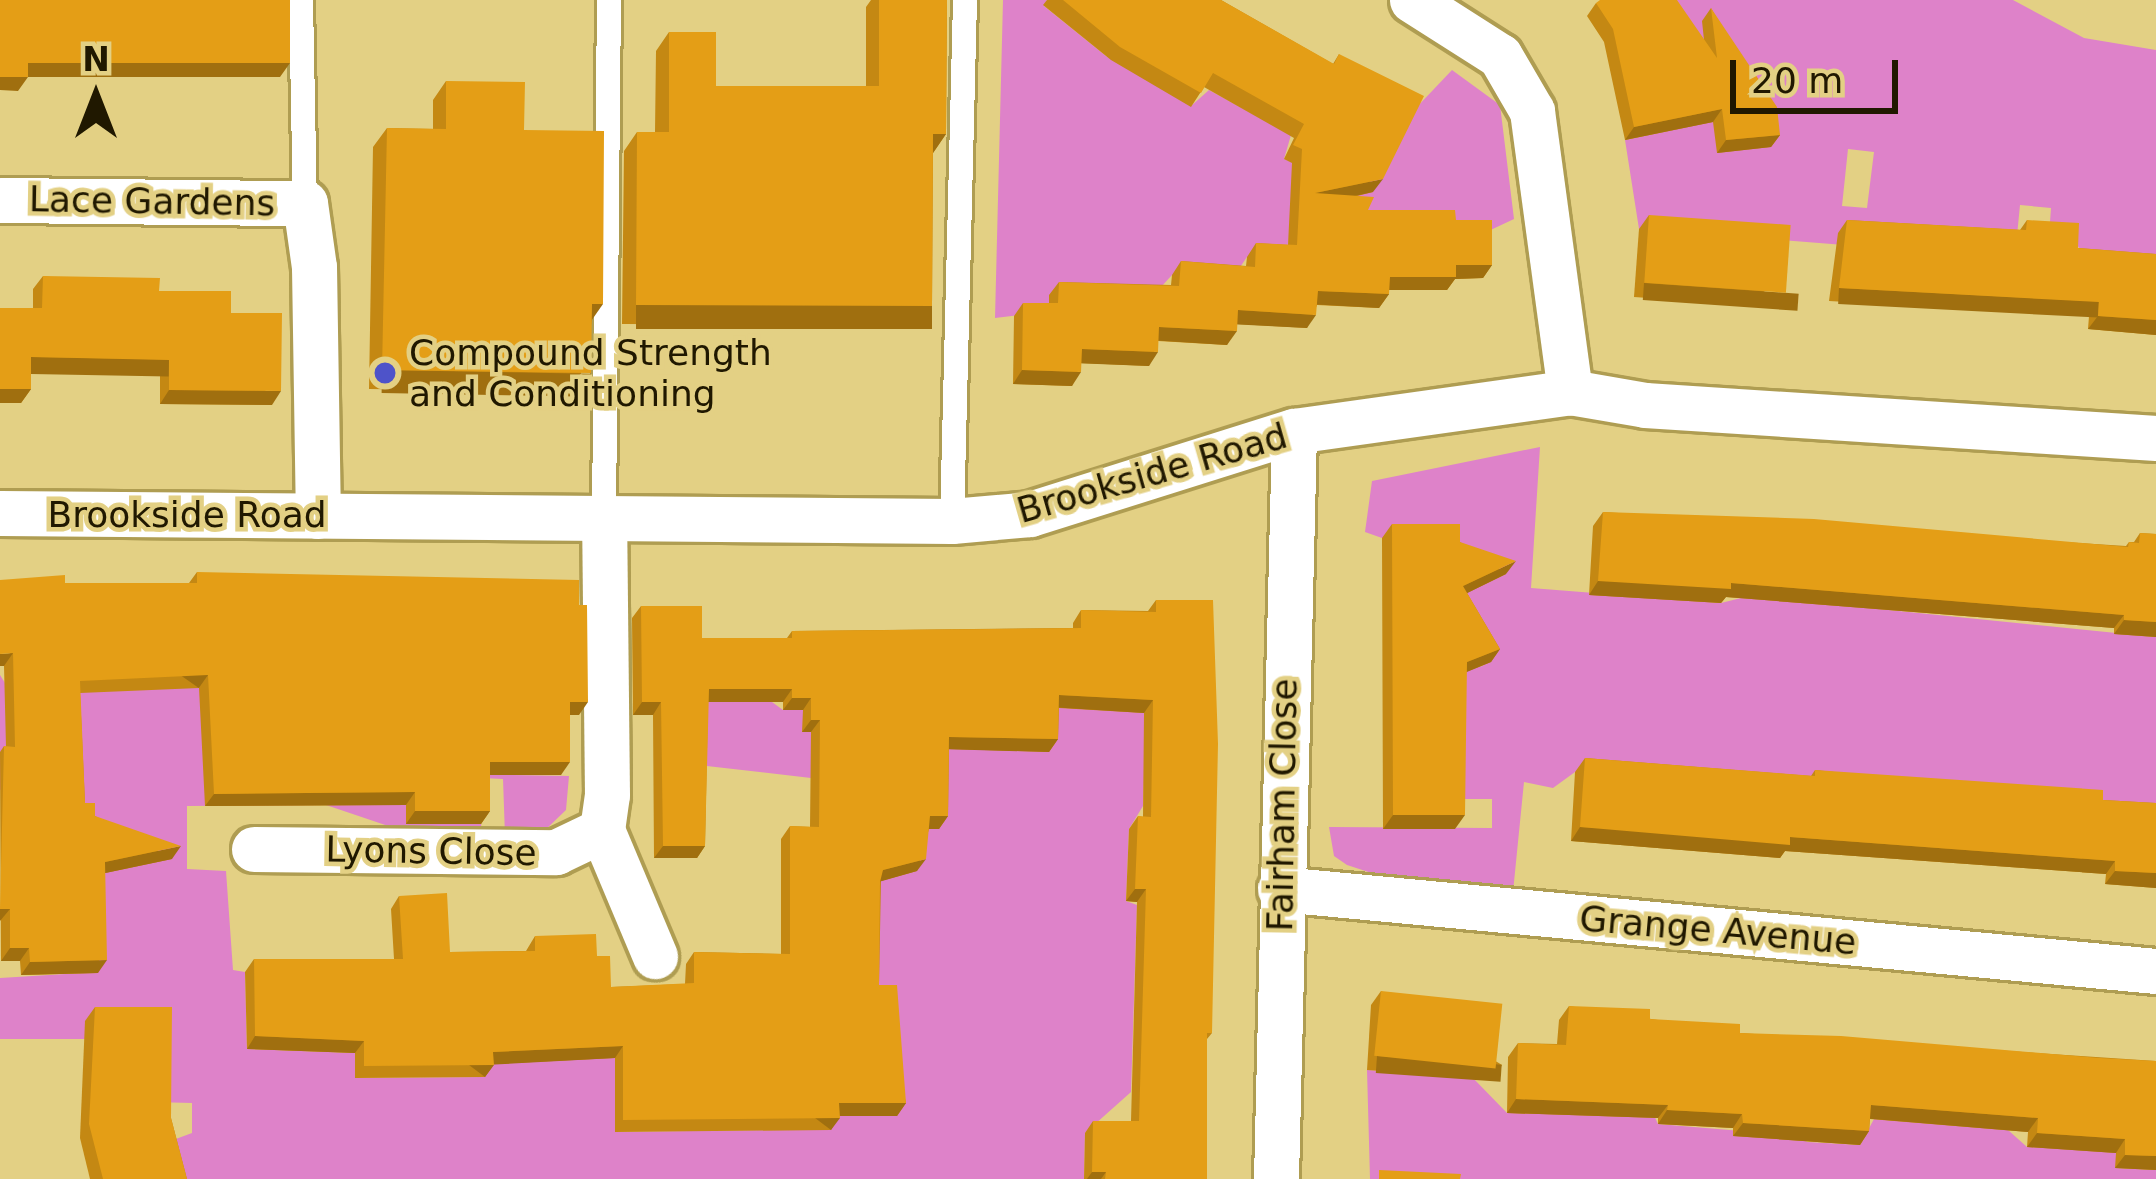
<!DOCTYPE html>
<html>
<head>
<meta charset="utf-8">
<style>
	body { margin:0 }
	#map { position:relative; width:2156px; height:1179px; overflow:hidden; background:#e3d084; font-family:"DejaVu Sans",sans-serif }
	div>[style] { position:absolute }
	.green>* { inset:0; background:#de82c9 }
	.roads { filter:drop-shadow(3px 0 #af9d52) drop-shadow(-3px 0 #af9d52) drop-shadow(0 3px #af9d52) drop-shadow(0 -3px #af9d52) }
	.lane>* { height:24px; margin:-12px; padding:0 12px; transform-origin:12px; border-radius:12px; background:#fff }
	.street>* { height:45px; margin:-22.5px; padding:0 22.5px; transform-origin:22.5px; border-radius:22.5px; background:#fff }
	.wall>* { inset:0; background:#c48813 }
	.shaded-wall>* { inset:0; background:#a06f0f; transform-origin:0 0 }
	.building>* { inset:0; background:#e49e16; transform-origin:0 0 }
	.dots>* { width:33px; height:33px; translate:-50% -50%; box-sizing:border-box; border:6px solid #e3d084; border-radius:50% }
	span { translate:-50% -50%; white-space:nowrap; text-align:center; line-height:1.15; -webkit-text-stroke:9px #e3d084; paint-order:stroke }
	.street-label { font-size:36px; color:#201800 }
	.poi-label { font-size:36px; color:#201800 }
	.left { translate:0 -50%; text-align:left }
	.north { position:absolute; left:36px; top:36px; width:120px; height:120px; -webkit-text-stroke:9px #e3d084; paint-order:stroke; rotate:0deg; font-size:33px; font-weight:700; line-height:48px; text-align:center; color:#201800 }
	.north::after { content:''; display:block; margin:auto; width:42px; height:54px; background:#201800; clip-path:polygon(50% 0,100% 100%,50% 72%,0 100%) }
	.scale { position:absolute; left:1730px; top:60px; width:168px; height:54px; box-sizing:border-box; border:6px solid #201800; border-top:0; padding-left:15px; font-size:36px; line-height:42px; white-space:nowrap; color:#201800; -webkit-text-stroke:9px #e3d084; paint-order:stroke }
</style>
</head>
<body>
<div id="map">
	<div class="green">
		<i style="clip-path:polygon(1003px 0,1047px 0,1044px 6px,1106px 56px,1191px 106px,1209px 90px,1291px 135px,1284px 159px,1415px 109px,1452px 70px,1500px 105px,1514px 219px,1482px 234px,1290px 227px,1287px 259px,1247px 257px,1232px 279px,1172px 275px,1150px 299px,995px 318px)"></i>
		<i style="clip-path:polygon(evenodd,1667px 0,2013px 0,2084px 38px,2156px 50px,2156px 268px,2092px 263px,2070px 237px,2049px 236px,2051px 208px,2020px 205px,2016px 246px,1857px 246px,1639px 229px,1625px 140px,1705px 123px,1667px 0,1848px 149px,1874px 152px,1867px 208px,1842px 206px,1848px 149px)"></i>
		<i style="clip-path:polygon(1540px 447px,1531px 588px,1721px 603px,1741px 598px,1800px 601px,2156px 637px,2156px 818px,1575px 772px,1553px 788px,1524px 782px,1513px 892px,1387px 878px,1347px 865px,1334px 856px,1329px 827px,1492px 828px,1492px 799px,1439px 799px,1448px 671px,1483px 666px,1486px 655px,1382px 538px,1365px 532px,1372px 481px)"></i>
		<i style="clip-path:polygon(0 675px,5px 683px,68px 689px,234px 686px,513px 775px,569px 776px,566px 810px,541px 834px,505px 836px,503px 779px,482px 778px,481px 833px,406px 832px,326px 805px,187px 806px,187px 869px,226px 871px,233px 970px,245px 972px,247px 1049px,355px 1053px,356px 1078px,484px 1077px,483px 1022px,626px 1058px,616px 1132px,768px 1130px,830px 1116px,897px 1115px,871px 983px,811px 778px,698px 765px,701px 702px,772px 702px,783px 710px,803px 710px,803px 732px,1050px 707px,1147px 704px,1143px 806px,1129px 829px,1126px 901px,1137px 905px,1131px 1092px,1085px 1133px,1084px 1179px,174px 1179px,165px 1143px,192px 1133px,192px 1103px,153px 1102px,85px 1039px,0 1039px,0 978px,98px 972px,0 789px)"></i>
		<i style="clip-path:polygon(1367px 1070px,1472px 1077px,1507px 1113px,1653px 1113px,1658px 1124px,1802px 1136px,1807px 1142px,1860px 1145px,1874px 1119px,2008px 1130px,2027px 1147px,2116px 1142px,2116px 1168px,2156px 1170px,2156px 1179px,1370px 1179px)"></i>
	</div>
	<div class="roads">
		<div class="lane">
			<i style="left:301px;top:0;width:203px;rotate:88.9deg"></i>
			<i style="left:604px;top:517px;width:517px;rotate:-89.45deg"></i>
			<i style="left:952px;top:521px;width:521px;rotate:-88.57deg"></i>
		</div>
		<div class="street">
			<i style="left:1412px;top:0;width:104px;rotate:32.5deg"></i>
			<i style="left:1500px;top:56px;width:64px;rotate:59.8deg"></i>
			<i style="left:1532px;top:111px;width:284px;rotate:82.3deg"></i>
			<i style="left:0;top:200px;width:305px;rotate:0.6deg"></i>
			<i style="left:305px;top:203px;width:65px;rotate:82deg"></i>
			<i style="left:314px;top:267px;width:249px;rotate:89.1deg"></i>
			<i style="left:0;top:513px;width:952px;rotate:0.48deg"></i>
			<i style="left:952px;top:521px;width:78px;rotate:-5.1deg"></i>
			<i style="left:1030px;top:514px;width:277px;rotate:-17.5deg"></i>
			<i style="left:1294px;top:431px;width:279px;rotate:-8deg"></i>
			<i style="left:1570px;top:392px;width:76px;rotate:9.8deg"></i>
			<i style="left:1645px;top:405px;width:512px;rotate:3.69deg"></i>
			<i style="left:602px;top:830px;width:137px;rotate:67.2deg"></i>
			<i style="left:254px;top:849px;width:302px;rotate:0.6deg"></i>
			<i style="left:556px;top:852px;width:51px;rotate:-25.6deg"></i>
			<i style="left:602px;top:830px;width:35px;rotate:-82deg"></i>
			<i style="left:607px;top:795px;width:278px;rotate:-90.6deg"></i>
			<i style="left:1280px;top:889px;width:880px;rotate:5.35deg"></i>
			<i style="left:1276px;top:1179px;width:748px;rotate:-88.62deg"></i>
		</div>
	</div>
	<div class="wall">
		<i style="clip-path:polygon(871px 0,947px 0,946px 134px,933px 153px,932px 306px,919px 325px,622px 324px,624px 151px,637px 132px,655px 132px,656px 51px,669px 32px,716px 86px,866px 86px,866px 7px)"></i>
		<i style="clip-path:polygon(1047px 0,1221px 0,1333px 64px,1339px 54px,1373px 192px,1357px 196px,1368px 210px,1456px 220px,1492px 265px,1483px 278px,1455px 279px,1447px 290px,1389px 290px,1389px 294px,1379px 308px,1317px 305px,1307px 328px,1237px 324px,1227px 345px,1158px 341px,1149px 366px,1081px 363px,1072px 386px,1013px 384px,1014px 316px,1023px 303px,1049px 303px,1049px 295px,1059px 282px,1171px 285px,1172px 275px,1181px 261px,1246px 266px,1247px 257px,1256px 243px,1288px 245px,1292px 163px,1284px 159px,1294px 138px,1204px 87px,1191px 107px,1111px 60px,1043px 5px)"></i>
		<i style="clip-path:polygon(1596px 3px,1704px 40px,1702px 21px,1711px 8px,1780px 135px,1771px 147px,1717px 153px,1713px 122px,1625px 140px,1604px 42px,1587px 16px)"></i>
		<i style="clip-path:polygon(446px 81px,524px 130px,592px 321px,577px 392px,369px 389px,373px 147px,387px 128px,433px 129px,433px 100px)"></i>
		<i style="clip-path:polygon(1649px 215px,1789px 308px,1634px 297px,1639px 229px)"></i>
		<i style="clip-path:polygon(1847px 220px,2020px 230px,2027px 220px,2078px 248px,2156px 254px,2156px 335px,2088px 329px,2089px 316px,1829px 301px,1838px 233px)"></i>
		<i style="clip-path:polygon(43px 276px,159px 291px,231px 313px,272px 405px,160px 404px,160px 374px,31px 371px,31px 389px,21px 403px,0 403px,0 308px,33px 308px,33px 289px)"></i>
		<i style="clip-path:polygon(1603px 512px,2126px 546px,2129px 542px,2134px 542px,2140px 533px,2156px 534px,2156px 637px,2114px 634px,2114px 628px,1726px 597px,1721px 603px,1589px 595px,1593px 526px)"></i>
		<i style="clip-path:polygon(1392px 524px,1460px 542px,1506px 574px,1467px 593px,1500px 649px,1491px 662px,1466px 672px,1455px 829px,1383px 829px,1382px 538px)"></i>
		<i style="clip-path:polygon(197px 572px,579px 715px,570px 715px,561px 775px,490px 775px,490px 811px,481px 824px,406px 824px,406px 805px,205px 806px,199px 688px,80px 693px,85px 803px,95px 816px,172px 859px,105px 873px,98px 973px,21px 975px,20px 961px,1px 961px,0 752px,4px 746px,6px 747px,4px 666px,0 666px,65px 583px,189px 583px)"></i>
		<i style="clip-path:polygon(1156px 600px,1212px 1033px,1207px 1039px,1207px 1179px,1084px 1179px,1085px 1133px,1093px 1121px,1131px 1121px,1137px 902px,1126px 901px,1129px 829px,1138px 816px,1143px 817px,1144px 713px,1059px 708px,1058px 739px,1049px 752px,949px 749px,948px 816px,939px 829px,929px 829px,917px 871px,881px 881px,879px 985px,906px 1103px,897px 1116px,839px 1116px,831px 1130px,615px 1132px,615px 1058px,494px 1064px,485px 1077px,355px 1078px,355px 1053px,247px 1049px,245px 972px,254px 959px,394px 959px,391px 909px,399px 896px,450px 952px,526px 951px,535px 936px,597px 956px,611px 987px,685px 984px,686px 964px,694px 952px,781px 954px,781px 839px,790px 826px,810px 827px,811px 732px,802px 732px,803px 710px,783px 710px,783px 702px,708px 702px,705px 846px,697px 858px,654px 858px,653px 715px,633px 715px,632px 618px,641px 606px,702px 638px,787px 638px,792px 631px,1073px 628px,1073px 623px,1081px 610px,1148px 611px)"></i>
		<i style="clip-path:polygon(1585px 758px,1811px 776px,1815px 770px,2103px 800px,2156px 803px,2156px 888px,2105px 884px,2106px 874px,1785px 851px,1780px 858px,1571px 841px,1575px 772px)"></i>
		<i style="clip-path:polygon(1381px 991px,1502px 1065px,1492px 1079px,1367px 1070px,1371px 1005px)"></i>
		<i style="clip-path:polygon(1569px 1006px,1740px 1033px,2156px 1061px,2156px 1170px,2115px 1168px,2116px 1153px,2027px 1147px,2028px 1132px,1870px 1119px,1869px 1131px,1860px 1145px,1733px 1136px,1733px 1128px,1658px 1124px,1658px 1118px,1507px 1113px,1508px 1057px,1518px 1043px,1557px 1044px,1559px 1020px)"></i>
		<i style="clip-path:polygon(95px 1007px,171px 1118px,187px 1179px,90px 1179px,80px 1138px,85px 1021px)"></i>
	</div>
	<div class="shaded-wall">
		<i style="clip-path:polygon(28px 63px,290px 63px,280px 77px,20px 77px,28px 77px,18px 91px,0 90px,0 77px)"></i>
		<i style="clip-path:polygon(1722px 109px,1713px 122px,1625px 140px,1634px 127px)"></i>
		<i style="clip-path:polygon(933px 134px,946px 134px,933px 153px)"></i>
		<i style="clip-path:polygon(1780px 135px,1771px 147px,1717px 153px,1726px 140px)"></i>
		<i style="clip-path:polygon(1383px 179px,1373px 192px,1305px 207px,1315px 193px)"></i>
		<i style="clip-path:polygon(1456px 265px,1492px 265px,1483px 278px,1455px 279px,1447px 290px,1380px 290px,1390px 277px)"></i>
		<i style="left:1644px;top:283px;width:155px;height:17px;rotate:4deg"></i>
		<i style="left:1839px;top:288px;width:260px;height:16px;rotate:3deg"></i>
		<i style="clip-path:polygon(1318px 291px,1389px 294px,1379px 308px,1308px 304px)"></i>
		<i style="clip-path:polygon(592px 304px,603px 304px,589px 324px)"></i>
		<i style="left:636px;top:305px;width:296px;height:24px"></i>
		<i style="clip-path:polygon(1238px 310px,1316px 315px,1307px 328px,1229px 324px)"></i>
		<i style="clip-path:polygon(2098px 316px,2156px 320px,2156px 335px,2088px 329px)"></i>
		<i style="clip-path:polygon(1159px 327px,1237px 331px,1227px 345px,1149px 340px)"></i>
		<i style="clip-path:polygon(1082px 349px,1158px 352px,1149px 366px,1072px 363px)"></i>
		<i style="left:31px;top:357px;width:138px;height:17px;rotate:1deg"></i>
		<i style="left:382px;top:370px;width:209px;height:23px;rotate:1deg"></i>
		<i style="clip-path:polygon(1022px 370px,1081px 372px,1072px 386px,1013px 384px)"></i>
		<i style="clip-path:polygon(0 389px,31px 389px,21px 403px,0 403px)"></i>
		<i style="clip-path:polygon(169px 390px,281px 391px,272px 405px,160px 404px)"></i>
		<i style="clip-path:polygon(1516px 561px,1506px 574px,1453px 600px,1463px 586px)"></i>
		<i style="clip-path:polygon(1598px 581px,1731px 583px,2124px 615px,2114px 628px,1726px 597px,1721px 603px,1589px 595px)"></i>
		<i style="clip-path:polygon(2124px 620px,2156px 622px,2156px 637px,2114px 634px)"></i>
		<i style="clip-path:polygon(1500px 649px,1491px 662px,1457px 676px,1467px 662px)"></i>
		<i style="clip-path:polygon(13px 653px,4px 666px,0 666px,0 654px)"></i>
		<i style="left:208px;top:675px;width:16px;height:128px;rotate:125deg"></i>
		<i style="clip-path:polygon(709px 689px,792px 689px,783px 702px,700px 702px)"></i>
		<i style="clip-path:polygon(1059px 695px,1153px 700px,1144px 713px,1050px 707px)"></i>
		<i style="clip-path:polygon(792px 698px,811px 698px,803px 710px,783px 710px)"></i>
		<i style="clip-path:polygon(570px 702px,588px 702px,579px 715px,561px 715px)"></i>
		<i style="clip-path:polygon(642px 702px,661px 702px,653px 715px,633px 715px)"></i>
		<i style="clip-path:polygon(811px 720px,820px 720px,811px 732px,802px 732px)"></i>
		<i style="clip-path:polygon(949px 737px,1058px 739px,1049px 752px,940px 749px)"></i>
		<i style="clip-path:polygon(490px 762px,570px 762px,561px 775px,481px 775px)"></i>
		<i style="clip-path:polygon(415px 792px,406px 805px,205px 806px,214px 794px)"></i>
		<i style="clip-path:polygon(415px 811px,490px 811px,481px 824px,406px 824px)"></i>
		<i style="clip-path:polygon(1393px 815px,1465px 815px,1455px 829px,1383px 829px)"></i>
		<i style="clip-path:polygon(930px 816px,948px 816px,939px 829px,921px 829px)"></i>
		<i style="clip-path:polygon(1580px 827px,1790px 837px,2115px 861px,2106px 874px,1785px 851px,1780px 858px,1571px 841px)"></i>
		<i style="clip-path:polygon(181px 846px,172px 859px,96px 875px,105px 862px)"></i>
		<i style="clip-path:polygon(663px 846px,705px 846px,697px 858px,654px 858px)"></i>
		<i style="clip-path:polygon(926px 859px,917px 871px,875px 883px,883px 870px)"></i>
		<i style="clip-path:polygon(2115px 871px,2156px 873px,2156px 888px,2105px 884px)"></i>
		<i style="clip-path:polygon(1135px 889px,1146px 889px,1137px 902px,1126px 901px)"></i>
		<i style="clip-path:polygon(0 909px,10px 909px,0 921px)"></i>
		<i style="clip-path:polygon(10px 948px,29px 948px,20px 961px,1px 961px)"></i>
		<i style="clip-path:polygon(107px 960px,98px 973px,21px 975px,30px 962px)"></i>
		<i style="clip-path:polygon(255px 1036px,364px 1041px,355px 1053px,247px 1049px)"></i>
		<i style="clip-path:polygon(623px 1046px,615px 1058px,485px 1065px,493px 1052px)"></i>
		<i style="left:1377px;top:1056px;width:125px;height:17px;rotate:4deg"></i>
		<i style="left:494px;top:1065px;width:15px;height:130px;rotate:127deg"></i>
		<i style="clip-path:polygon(1516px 1099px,1668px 1105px,1658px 1118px,1507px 1113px)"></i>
		<i style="clip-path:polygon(839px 1103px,906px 1103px,897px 1116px,830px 1116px)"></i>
		<i style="clip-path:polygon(1871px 1105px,2038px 1118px,2028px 1132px,1861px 1118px)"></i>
		<i style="clip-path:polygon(1667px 1110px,1742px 1114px,1733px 1128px,1658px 1124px)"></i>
		<i style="left:840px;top:1118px;width:15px;height:217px;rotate:127deg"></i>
		<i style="clip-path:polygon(1743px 1123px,1869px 1131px,1860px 1145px,1733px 1136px)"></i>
		<i style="clip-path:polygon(2037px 1133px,2125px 1139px,2116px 1153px,2027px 1147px)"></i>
		<i style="clip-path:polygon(2125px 1155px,2156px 1156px,2156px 1170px,2115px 1168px)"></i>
		<i style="clip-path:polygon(1092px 1172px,1106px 1172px,1101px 1179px,1087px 1179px)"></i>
	</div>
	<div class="building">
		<i style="clip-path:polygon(0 0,290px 0,290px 63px,28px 63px,28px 77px,0 77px)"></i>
		<i style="clip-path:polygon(879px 0,947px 0,946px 134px,933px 134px,932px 306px,636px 305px,637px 132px,669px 132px,669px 32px,716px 32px,716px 86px,879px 86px)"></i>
		<i style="clip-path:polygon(1063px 0,1221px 0,1334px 64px,1339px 54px,1424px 96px,1383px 179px,1315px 193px,1374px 197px,1368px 210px,1455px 210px,1456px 220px,1492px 220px,1492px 265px,1456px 265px,1456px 277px,1390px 277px,1389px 294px,1318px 291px,1316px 315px,1238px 310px,1237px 331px,1159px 327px,1158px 352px,1082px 349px,1081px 372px,1022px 370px,1023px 303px,1058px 303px,1059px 282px,1179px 286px,1181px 261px,1255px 267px,1256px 243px,1297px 245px,1302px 149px,1293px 145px,1304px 124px,1213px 73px,1201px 93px,1120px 47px)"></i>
		<i style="clip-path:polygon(1600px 0,1677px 0,1717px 58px,1711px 8px,1777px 107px,1780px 135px,1726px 140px,1722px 109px,1634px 127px,1613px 29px,1596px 3px)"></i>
		<i style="clip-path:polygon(446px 81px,525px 82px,524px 130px,604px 131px,603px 304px,592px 304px,591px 373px,382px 370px,387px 128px,446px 129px)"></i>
		<i style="left:1649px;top:215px;width:142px;height:68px;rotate:4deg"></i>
		<i style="clip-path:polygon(1847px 220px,2026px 230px,2027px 220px,2079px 223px,2078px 248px,2156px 254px,2156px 320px,2098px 316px,2099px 302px,1839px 288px)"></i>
		<i style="clip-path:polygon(43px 276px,160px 278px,159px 291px,231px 291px,231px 313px,282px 313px,281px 391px,169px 390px,169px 360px,31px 357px,31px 389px,0 389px,0 308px,42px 308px)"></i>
		<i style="clip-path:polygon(1603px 512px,1814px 519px,2128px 547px,2129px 542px,2139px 543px,2140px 533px,2156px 534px,2156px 622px,2124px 620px,2124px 615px,1731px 583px,1731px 589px,1598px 581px)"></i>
		<i style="clip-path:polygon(1392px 524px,1460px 524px,1460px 542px,1516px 561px,1463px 586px,1500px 649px,1467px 662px,1465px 815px,1393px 815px)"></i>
		<i style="clip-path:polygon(197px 572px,579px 580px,579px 605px,587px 605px,588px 702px,570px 702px,570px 762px,490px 762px,490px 811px,415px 811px,415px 792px,214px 794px,208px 675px,80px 681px,85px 803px,95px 803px,95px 816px,181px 846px,105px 862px,107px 960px,30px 962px,29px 948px,10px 948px,10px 909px,0 909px,4px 746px,15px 747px,13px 653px,0 654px,0 580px,65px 575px,65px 583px,197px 583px)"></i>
		<i style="clip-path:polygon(1156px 600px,1213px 600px,1218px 744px,1212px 1033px,1207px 1033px,1207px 1179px,1105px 1179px,1106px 1172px,1092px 1172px,1093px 1121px,1139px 1121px,1146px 889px,1135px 889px,1138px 816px,1151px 817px,1153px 700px,1059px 695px,1058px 739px,949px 737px,948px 816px,930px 816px,926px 859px,883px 870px,880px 882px,879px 985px,897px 985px,906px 1103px,839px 1103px,840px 1118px,623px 1120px,623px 1046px,493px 1052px,494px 1065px,364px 1066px,364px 1041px,255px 1036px,254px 959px,403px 959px,399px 896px,447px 893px,450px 952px,535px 951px,535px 936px,596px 934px,597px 956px,610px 956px,611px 987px,694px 983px,694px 952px,790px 954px,790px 826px,819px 827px,820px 720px,811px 720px,811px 698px,792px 698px,792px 689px,709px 689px,705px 846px,663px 846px,661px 702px,642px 702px,641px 606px,702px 606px,702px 638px,792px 638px,792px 631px,1081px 628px,1081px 610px,1156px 612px)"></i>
		<i style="clip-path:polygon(1585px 758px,1815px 776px,1815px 770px,2103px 790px,2103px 800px,2156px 803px,2156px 873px,2115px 871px,2115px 861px,1790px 837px,1790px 845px,1580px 827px)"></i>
		<i style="left:1381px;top:991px;width:122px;height:65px;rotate:6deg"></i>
		<i style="clip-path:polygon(1569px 1006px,1650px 1009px,1650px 1019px,1740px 1024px,1740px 1033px,1841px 1036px,2099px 1058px,2156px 1061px,2156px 1156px,2125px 1155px,2125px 1139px,2037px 1133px,2038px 1118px,1871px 1105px,1869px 1131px,1743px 1123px,1742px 1114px,1667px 1110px,1668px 1105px,1516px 1099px,1518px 1043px,1566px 1045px)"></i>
		<i style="clip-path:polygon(95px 1007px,172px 1007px,171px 1118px,187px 1179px,103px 1179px,89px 1124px)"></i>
		<i style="clip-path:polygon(1379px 1170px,1461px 1174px,1460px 1179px,1379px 1179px)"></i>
	</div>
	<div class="dots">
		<i style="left:385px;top:373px;background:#4e53c9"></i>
	</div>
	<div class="street-label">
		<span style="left:152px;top:201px;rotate:1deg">Lace Gardens</span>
		<span style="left:1152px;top:473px;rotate:-16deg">Brookside Road</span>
		<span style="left:187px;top:515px">Brookside Road</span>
		<span style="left:1282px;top:805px;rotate:-89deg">Fairham Close</span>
		<span style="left:431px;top:851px;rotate:1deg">Lyons Close</span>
		<span style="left:1718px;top:930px;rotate:5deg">Grange Avenue</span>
	</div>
	<div class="poi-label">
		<span class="left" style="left:409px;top:373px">Compound Strength<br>and Conditioning</span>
	</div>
	<div class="north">N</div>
	<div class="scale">20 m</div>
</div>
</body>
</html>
